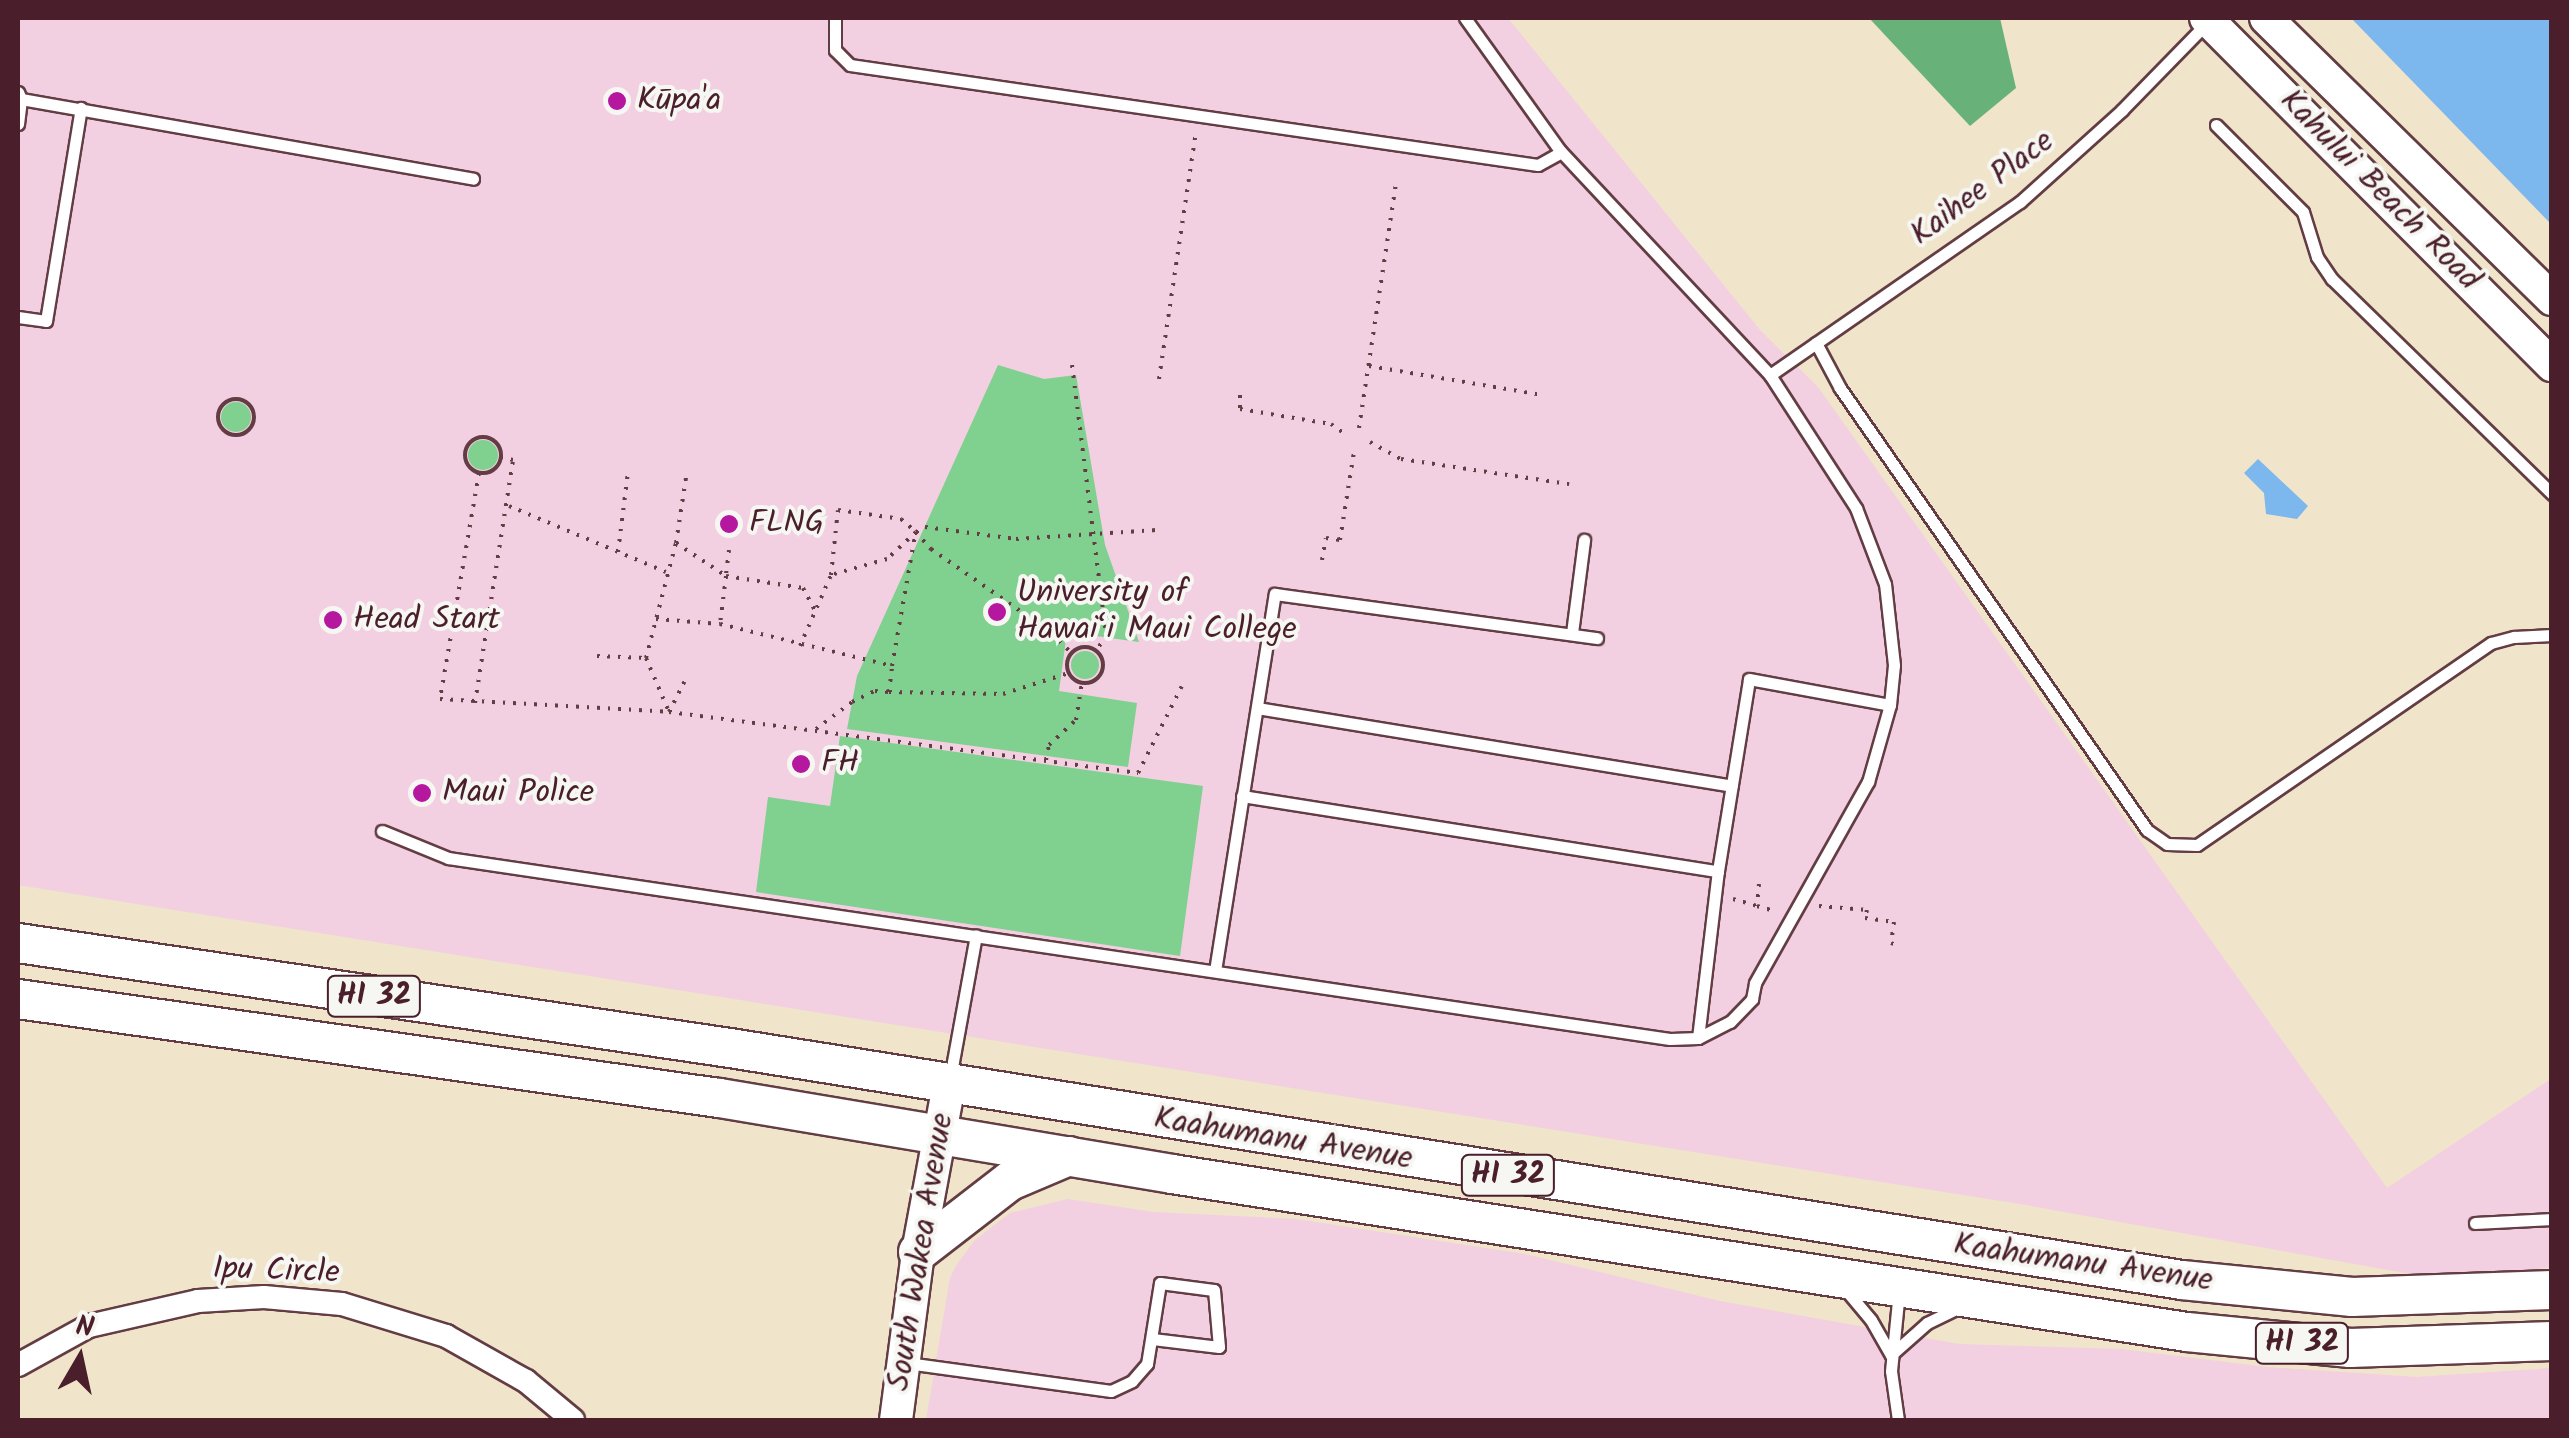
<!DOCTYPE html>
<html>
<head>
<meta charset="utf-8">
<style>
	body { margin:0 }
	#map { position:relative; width:2569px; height:1438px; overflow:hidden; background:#f0e4cb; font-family:Kalam,sans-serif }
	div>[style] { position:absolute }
	.built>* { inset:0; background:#f2cfe1 }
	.green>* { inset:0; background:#80d090 }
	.round { border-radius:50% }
	.forest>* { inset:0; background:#68b27a }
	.water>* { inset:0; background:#7cb7ed }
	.path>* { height:4px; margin-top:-2px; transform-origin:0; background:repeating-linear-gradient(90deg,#633d43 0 2.5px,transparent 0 10.5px) }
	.path>.ring { margin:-2px; padding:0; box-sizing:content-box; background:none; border:4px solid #633d43; border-radius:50% }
	.roads { filter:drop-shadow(2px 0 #633d43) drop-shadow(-2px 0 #633d43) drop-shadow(0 2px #633d43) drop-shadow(0 -2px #633d43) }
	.lane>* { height:11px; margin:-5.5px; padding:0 5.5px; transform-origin:5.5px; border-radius:5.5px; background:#fff }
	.street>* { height:22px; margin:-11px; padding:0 11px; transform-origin:11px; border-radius:11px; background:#fff }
	.secondary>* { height:32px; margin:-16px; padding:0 16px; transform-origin:16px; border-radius:16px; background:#fff }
	.primary>* { height:38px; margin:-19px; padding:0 19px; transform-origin:19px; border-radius:19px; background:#fff }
	.dots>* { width:28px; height:28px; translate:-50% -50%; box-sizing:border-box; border:5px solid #f6f6f2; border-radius:50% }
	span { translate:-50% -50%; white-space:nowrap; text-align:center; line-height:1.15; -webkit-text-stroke:8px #f6f6f2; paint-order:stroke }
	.shield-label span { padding:2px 8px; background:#f6f6f2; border:2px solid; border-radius:8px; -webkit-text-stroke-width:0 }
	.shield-label { font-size:30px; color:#4a1f2b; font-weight:700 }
	.poi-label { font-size:32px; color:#4a1f2b }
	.left { translate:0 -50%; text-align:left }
	.street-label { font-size:32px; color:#4a1f2b }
	.frame { position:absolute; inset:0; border:20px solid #4a1f2b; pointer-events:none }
	.north { position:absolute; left:30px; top:1308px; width:100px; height:100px; -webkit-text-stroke:8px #f6f6f2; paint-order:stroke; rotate:9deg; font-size:28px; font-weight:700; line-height:40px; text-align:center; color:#4a1f2b }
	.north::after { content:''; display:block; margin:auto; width:35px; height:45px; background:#4a1f2b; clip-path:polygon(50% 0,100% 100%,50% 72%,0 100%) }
</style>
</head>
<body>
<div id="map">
	<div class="built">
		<i style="clip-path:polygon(18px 18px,1508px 18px,1760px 330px,1818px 387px,2387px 1188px,2551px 1079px,2551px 1267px,2503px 1274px,2422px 1276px,2020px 1204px,18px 885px)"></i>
		<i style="clip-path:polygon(1068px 1199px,1153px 1212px,1296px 1219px,1525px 1254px,1720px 1301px,1959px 1344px,2121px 1349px,2267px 1367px,2417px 1377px,2552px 1368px,2551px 1420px,926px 1420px,950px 1278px,957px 1264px,975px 1240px,1010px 1213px)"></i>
	</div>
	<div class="green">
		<i style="clip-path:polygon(998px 365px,1044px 379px,1076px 375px,1105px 545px,1139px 642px,1067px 632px,1059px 691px,1137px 703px,1128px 767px,847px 729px,857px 676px)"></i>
		<i class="round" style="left:221px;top:402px;width:30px;height:30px"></i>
		<i class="round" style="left:468px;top:440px;width:30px;height:30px"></i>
		<i class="round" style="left:1071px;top:651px;width:28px;height:28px"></i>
		<i style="clip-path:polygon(840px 736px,1203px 786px,1180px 956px,756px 892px,768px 797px,830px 806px)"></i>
	</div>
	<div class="forest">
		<i style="clip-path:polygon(1869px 18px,2000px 18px,2016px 88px,1970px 126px)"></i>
	</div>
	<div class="water">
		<i style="clip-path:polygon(2351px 18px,2551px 18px,2551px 224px)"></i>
		<i style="clip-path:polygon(2258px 459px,2308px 506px,2297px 519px,2266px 514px,2264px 493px,2244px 473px)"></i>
	</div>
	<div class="path">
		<i style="left:1072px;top:365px;width:272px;rotate:82.8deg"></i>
		<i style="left:1106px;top:635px;width:17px;rotate:121deg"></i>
		<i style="left:1369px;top:366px;width:175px;rotate:9.5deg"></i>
		<i style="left:1159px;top:379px;width:251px;rotate:-81.5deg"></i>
		<i style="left:1240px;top:395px;width:14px;rotate:90deg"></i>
		<i style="left:1240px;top:409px;width:92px;rotate:9.4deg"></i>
		<i style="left:1331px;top:424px;width:19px;rotate:36deg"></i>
		<i class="ring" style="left:218px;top:399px;width:32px;height:32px"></i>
		<i style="left:1359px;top:428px;width:249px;rotate:-81.4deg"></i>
		<i class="ring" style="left:465px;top:437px;width:32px;height:32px"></i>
		<i style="left:1370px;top:442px;width:35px;rotate:29deg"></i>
		<i style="left:1401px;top:459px;width:170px;rotate:8.5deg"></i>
		<i style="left:479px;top:473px;width:229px;rotate:99.8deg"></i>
		<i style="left:440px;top:699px;width:229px;rotate:3.2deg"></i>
		<i style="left:669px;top:712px;width:473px;rotate:7.4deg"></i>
		<i style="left:1138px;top:773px;width:97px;rotate:-63.2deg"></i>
		<i style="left:509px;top:506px;width:170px;rotate:22.8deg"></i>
		<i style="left:916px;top:532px;width:40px;rotate:137deg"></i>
		<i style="left:887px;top:559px;width:58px;rotate:164.1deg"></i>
		<i style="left:831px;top:575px;width:65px;rotate:-83.9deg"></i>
		<i style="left:838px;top:510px;width:64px;rotate:8.1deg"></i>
		<i style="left:901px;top:519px;width:20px;rotate:41deg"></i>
		<i style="left:916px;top:532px;width:10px;rotate:-29deg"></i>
		<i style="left:925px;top:527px;width:92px;rotate:7.5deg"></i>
		<i style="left:1016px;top:539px;width:141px;rotate:-3.7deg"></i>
		<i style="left:916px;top:532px;width:23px;rotate:49deg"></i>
		<i style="left:931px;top:549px;width:147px;rotate:34.8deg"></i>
		<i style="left:1052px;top:633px;width:28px;rotate:46deg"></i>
		<i style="left:676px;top:543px;width:60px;rotate:33.4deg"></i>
		<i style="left:726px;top:576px;width:48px;rotate:97.1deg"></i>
		<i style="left:729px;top:550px;width:26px;rotate:97deg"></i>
		<i style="left:726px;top:576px;width:78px;rotate:8.9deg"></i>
		<i style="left:803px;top:588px;width:27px;rotate:62deg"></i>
		<i style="left:618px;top:552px;width:81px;rotate:-82.9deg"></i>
		<i style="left:1322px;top:560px;width:22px;rotate:-80deg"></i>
		<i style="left:1326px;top:538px;width:14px;rotate:8deg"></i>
		<i style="left:1340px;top:540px;width:89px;rotate:-81deg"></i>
		<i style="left:656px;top:619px;width:64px;rotate:4.5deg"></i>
		<i style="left:720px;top:624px;width:177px;rotate:13.7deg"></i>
		<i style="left:892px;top:666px;width:133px;rotate:-80deg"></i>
		<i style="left:800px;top:646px;width:77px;rotate:-66.4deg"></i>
		<i class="ring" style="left:1067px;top:647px;width:32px;height:32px"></i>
		<i style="left:597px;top:656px;width:49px;rotate:2.3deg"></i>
		<i style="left:646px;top:658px;width:59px;rotate:66.9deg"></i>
		<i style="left:646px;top:658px;width:119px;rotate:-75.4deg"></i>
		<i style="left:676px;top:543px;width:66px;rotate:-81.3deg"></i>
		<i style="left:889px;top:692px;width:114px;rotate:1deg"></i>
		<i style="left:1003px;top:694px;width:69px;rotate:-17.7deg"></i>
		<i style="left:475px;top:703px;width:246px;rotate:-81.1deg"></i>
		<i style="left:513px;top:460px;width:12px;rotate:-166deg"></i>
		<i style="left:669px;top:712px;width:34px;rotate:-63deg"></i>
		<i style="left:816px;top:729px;width:45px;rotate:-36.9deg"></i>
		<i style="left:852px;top:702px;width:25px;rotate:-26deg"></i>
		<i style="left:875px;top:691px;width:14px;rotate:4deg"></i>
		<i style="left:889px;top:692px;width:26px;rotate:-83deg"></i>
		<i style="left:1046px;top:760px;width:15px;rotate:-79deg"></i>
		<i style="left:1049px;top:745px;width:37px;rotate:-43deg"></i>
		<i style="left:1076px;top:720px;width:37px;rotate:-81deg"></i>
		<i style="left:1759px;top:884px;width:22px;rotate:95deg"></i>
		<i style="left:1757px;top:906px;width:19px;rotate:16deg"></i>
		<i style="left:1733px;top:899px;width:25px;rotate:16deg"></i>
		<i style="left:1819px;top:906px;width:48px;rotate:4.8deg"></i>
		<i style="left:1867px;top:910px;width:8px;rotate:104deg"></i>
		<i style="left:1865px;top:918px;width:29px;rotate:8deg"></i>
		<i style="left:1894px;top:922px;width:21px;rotate:98deg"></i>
		<i style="left:1891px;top:943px;width:9px;rotate:21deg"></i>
	</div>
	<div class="roads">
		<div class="lane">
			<i style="left:835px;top:18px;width:32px;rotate:90deg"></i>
			<i style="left:835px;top:50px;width:21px;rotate:45deg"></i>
			<i style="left:850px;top:65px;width:695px;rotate:8.27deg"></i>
			<i style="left:1538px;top:165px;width:26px;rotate:-29deg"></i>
			<i style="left:18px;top:92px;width:8px;rotate:67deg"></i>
			<i style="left:21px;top:99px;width:459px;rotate:10deg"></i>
			<i style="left:18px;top:124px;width:25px;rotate:-83deg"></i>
			<i style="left:2216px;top:125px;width:123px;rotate:45deg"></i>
			<i style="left:2303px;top:212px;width:47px;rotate:72.7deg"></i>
			<i style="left:2317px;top:257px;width:27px;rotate:56deg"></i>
			<i style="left:2332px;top:279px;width:308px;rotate:44.3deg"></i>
			<i style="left:18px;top:317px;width:28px;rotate:8deg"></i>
			<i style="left:46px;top:321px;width:216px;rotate:-80.7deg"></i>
			<i style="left:1816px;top:343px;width:51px;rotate:61.9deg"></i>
			<i style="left:1840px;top:388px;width:538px;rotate:55.22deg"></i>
			<i style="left:2147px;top:830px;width:24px;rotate:35deg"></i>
			<i style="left:2167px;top:844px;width:30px;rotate:2deg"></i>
			<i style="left:2197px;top:845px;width:357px;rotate:-34.5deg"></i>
			<i style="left:2491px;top:643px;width:24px;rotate:-15deg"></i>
			<i style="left:2514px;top:637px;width:38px;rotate:-3deg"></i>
			<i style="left:1770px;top:375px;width:304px;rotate:-34.7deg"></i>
			<i style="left:2020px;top:202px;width:137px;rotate:-42deg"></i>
			<i style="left:2122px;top:110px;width:120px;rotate:-45.7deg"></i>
			<i style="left:1572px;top:633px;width:94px;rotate:-82.6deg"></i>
			<i style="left:1257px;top:708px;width:481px;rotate:9.3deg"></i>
			<i style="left:1242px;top:796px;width:482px;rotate:9deg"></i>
			<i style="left:382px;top:831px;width:71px;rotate:22.2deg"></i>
			<i style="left:448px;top:858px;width:1235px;rotate:8.43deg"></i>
			<i style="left:1670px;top:1039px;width:28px;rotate:-2deg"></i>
			<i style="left:1698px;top:1038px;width:36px;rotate:-27deg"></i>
			<i style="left:1730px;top:1022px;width:32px;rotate:-46deg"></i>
			<i style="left:1752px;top:999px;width:16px;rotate:-79deg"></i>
			<i style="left:1755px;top:983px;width:231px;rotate:-60.7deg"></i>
			<i style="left:1868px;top:782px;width:80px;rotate:-74.1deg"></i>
			<i style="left:1890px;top:705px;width:40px;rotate:-84.3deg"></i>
			<i style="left:1894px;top:665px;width:81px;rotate:-96.3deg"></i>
			<i style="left:1885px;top:584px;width:81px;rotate:-110.9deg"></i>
			<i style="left:1856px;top:508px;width:158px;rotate:-122.9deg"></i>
			<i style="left:1770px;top:375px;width:306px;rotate:-133.1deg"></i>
			<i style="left:1561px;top:152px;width:165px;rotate:-125.6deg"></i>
			<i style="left:1215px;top:971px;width:382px;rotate:-81deg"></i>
			<i style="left:1275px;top:594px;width:325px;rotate:7.8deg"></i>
			<i style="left:1698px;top:1038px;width:168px;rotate:-83.2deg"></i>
			<i style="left:1718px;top:871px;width:194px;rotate:-80.8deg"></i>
			<i style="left:1749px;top:679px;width:143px;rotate:10.4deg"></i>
			<i style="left:950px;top:1078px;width:145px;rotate:-79.7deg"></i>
			<i style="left:2475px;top:1223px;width:77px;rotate:-3deg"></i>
			<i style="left:1845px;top:1289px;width:40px;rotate:50deg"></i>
			<i style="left:1871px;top:1320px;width:40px;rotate:60.3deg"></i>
			<i style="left:1891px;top:1355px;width:48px;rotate:-41.6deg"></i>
			<i style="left:1927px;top:1323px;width:32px;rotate:-26deg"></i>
			<i style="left:907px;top:1363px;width:206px;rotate:7.8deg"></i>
			<i style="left:1111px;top:1391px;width:23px;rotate:-25deg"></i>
			<i style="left:1132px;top:1381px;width:23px;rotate:-49deg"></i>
			<i style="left:1147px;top:1364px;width:82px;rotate:-80.9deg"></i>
			<i style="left:1160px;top:1283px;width:54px;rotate:7.4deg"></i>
			<i style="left:1214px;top:1290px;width:57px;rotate:85deg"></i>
			<i style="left:1219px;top:1347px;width:67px;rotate:-173.2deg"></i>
			<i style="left:1898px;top:1420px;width:49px;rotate:-98.1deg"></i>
			<i style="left:1891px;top:1371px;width:80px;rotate:-84.3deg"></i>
		</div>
		<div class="street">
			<i style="left:18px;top:1365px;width:81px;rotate:-28.8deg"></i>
			<i style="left:89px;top:1326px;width:112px;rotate:-12.9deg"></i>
			<i style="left:198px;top:1301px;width:66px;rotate:-3.5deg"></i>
			<i style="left:264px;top:1297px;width:78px;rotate:5.1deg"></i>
			<i style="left:342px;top:1304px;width:109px;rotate:17.1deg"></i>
			<i style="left:446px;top:1336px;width:92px;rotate:29.4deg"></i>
			<i style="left:526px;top:1381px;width:61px;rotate:39.7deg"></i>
		</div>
		<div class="secondary">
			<i style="left:2206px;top:18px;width:490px;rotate:45.1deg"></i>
			<i style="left:2266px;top:18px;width:401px;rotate:44.5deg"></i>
			<i style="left:896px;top:1420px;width:169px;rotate:-82.5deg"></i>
			<i style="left:918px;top:1252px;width:171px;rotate:-79.5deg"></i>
		</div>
		<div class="primary">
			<i style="left:18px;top:943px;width:720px;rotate:8.39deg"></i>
			<i style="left:730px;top:1048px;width:1470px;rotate:9.08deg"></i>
			<i style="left:2182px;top:1280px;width:171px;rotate:5.7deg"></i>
			<i style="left:2352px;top:1297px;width:200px;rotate:-2deg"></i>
			<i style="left:18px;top:999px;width:708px;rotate:8.04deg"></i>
			<i style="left:719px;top:1098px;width:459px;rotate:9.5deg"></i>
			<i style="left:1172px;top:1174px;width:1027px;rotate:8.85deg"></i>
			<i style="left:2187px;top:1332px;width:164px;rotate:5.6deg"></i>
			<i style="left:2350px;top:1348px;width:202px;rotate:-2deg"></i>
			<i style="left:918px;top:1252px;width:116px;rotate:-37.7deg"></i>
			<i style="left:1010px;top:1181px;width:64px;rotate:-23deg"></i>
		</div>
	</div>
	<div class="dots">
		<i style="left:617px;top:101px;background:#b5179e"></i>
		<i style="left:729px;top:524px;background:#b5179e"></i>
		<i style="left:997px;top:612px;background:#b5179e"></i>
		<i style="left:333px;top:620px;background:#b5179e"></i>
		<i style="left:801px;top:764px;background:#b5179e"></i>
		<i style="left:422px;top:793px;background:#b5179e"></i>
	</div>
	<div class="shield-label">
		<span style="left:374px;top:996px">HI 32</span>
		<span style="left:1508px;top:1175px">HI 32</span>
		<span style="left:2302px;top:1343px">HI 32</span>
	</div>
	<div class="poi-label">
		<span class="left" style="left:637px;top:101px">Kūpa'a</span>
		<span class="left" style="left:749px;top:524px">FLNG</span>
		<span class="left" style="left:1017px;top:612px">University of<br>Hawai‘i Maui College</span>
		<span class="left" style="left:353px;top:620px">Head Start</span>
		<span class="left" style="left:821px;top:764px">FH</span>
		<span class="left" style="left:442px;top:793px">Maui Police</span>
	</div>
	<div class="street-label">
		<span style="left:1983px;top:189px;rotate:-37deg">Kaihee Place</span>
		<span style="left:2379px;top:191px;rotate:45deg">Kahului Beach Road</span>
		<span style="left:1283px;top:1140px;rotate:9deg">Kaahumanu Avenue</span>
		<span style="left:922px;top:1252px;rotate:-81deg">South Wakea Avenue</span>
		<span style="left:2083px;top:1264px;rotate:8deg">Kaahumanu Avenue</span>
		<span style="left:276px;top:1272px;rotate:2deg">Ipu Circle</span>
	</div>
	<div class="frame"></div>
	<div class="north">N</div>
</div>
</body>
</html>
